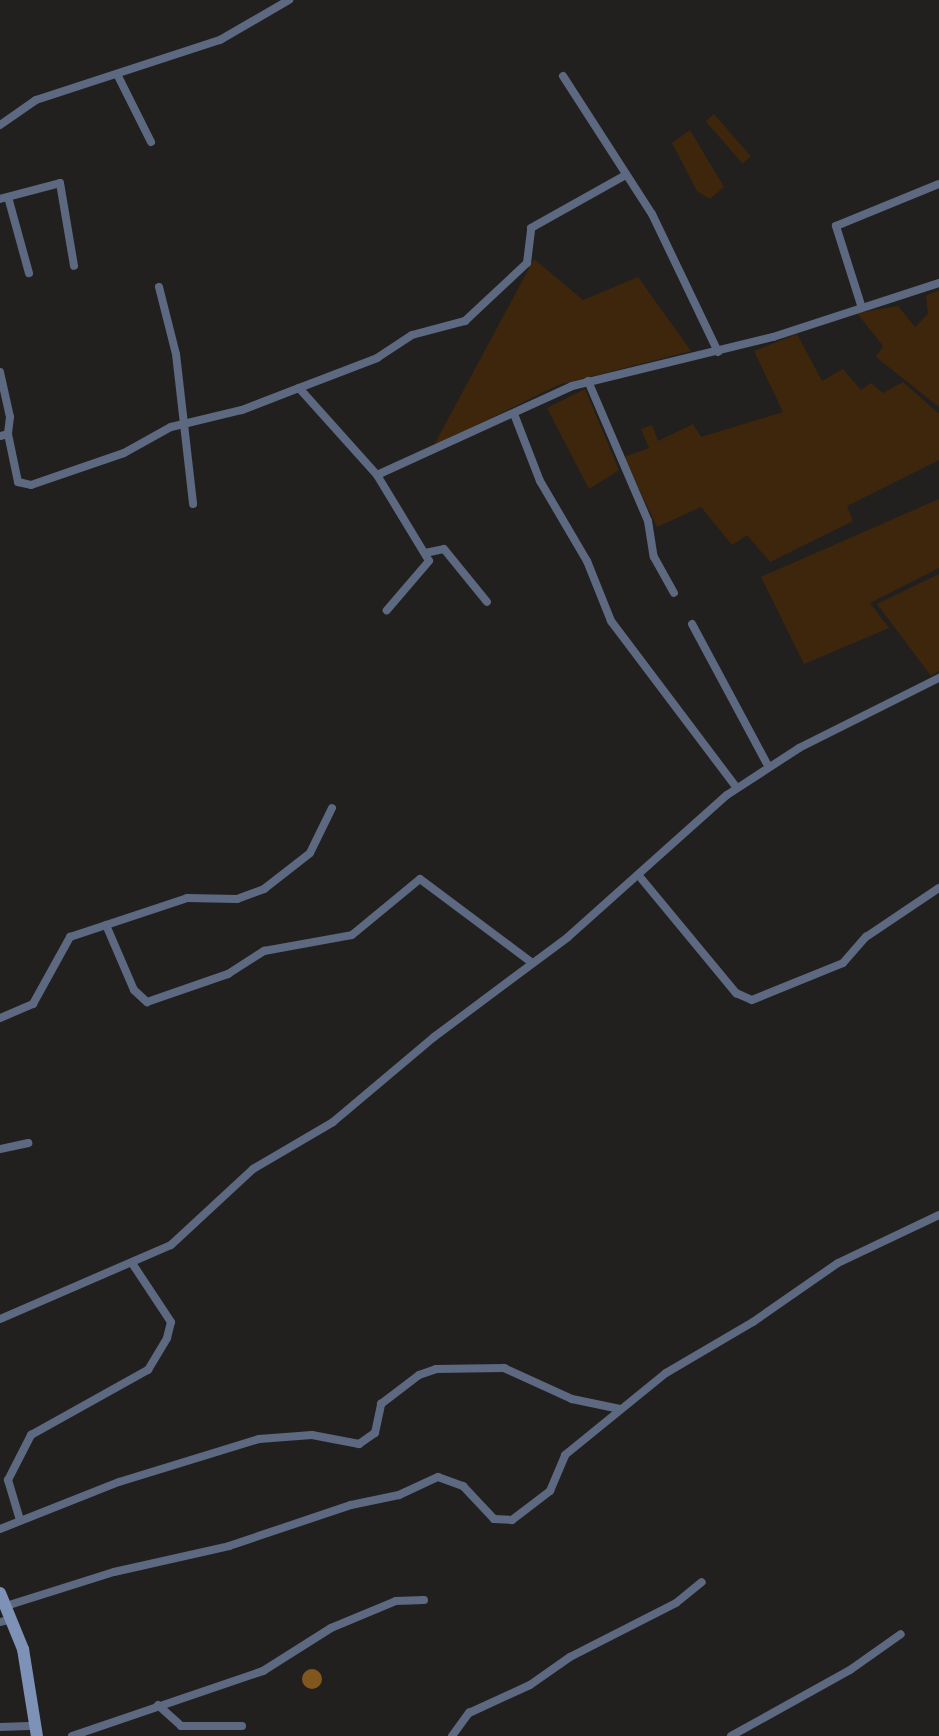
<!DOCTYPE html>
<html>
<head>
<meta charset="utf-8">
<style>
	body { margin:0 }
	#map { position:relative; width:939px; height:1736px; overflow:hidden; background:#22201f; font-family:"Sofia Sans Condensed",sans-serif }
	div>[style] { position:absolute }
	.green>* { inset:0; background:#3d260b; transform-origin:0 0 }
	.water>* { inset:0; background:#82571e }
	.round { border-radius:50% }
	.street>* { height:8px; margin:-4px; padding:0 4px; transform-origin:4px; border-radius:4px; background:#5c6981 }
	.secondary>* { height:12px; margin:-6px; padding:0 6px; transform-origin:6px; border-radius:6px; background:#7e92b8 }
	span { translate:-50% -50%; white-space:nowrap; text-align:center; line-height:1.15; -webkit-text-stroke:7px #22201f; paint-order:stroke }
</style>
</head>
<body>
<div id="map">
	<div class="green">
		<i style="left:714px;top:114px;width:56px;height:11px;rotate:49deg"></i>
		<i style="clip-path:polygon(690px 130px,724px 187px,710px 199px,697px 191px,672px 143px)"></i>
		<i style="clip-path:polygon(534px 259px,583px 300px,638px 277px,691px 351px,558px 385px,433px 447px)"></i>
		<i style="clip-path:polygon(939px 290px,939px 407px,876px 357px,883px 346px,857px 313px,898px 306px,915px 327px,928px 314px,926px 296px)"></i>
		<i style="clip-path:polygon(797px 334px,822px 381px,843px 369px,861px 390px,871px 383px,883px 393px,903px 382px,939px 414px,939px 460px,847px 506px,853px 521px,770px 562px,747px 535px,732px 545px,701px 507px,657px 527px,624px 457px,649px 448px,641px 429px,652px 425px,658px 441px,693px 424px,701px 437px,783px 412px,754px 351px)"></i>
		<i style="clip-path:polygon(585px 389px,619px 470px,589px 489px,547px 408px)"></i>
		<i style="clip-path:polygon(939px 499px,939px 568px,870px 603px,889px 628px,804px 664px,761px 577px)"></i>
		<i style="clip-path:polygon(939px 574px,939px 671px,931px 676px,877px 604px)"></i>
	</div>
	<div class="water">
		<i class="round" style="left:302px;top:1669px;width:20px;height:20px"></i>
	</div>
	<div class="street">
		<i style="left:117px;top:74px;width:76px;rotate:63.4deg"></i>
		<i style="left:563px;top:76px;width:164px;rotate:57.2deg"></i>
		<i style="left:652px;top:214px;width:153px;rotate:64.4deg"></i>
		<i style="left:0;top:125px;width:44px;rotate:-34.8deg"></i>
		<i style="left:36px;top:100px;width:194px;rotate:-18.1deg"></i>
		<i style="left:220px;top:40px;width:80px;rotate:-30.1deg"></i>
		<i style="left:8px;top:197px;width:79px;rotate:74.6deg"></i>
		<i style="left:0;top:199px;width:62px;rotate:-14.9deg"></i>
		<i style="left:60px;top:183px;width:84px;rotate:80.4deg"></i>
		<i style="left:159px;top:287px;width:69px;rotate:75.8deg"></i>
		<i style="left:176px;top:354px;width:151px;rotate:83.5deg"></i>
		<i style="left:861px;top:305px;width:83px;rotate:-107.6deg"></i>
		<i style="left:836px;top:226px;width:111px;rotate:-22.2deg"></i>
		<i style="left:0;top:372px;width:46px;rotate:77.5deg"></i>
		<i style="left:10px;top:417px;width:17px;rotate:97deg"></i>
		<i style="left:588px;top:381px;width:152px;rotate:66.8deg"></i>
		<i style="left:648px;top:521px;width:36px;rotate:81deg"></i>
		<i style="left:654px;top:557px;width:41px;rotate:60.9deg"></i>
		<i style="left:299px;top:388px;width:84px;rotate:-21deg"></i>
		<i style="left:377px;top:358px;width:42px;rotate:-33.3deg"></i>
		<i style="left:412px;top:335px;width:55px;rotate:-14.8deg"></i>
		<i style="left:465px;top:321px;width:85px;rotate:-43.1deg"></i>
		<i style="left:527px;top:263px;width:35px;rotate:-83deg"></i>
		<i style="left:531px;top:228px;width:109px;rotate:-29.2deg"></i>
		<i style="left:514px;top:414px;width:72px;rotate:68.8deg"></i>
		<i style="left:540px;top:481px;width:93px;rotate:59.6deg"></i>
		<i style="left:587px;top:561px;width:65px;rotate:68.2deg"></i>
		<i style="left:611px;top:621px;width:209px;rotate:53deg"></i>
		<i style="left:0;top:436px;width:8px;rotate:-14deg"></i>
		<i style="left:8px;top:434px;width:49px;rotate:78.2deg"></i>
		<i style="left:18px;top:482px;width:13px;rotate:13deg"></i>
		<i style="left:31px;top:485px;width:98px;rotate:-19deg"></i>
		<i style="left:124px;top:453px;width:54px;rotate:-29deg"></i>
		<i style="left:171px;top:427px;width:73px;rotate:-13.5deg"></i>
		<i style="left:242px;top:410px;width:61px;rotate:-21.1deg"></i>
		<i style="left:299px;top:388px;width:117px;rotate:48.1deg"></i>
		<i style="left:377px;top:475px;width:214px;rotate:-24.5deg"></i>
		<i style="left:572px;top:386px;width:207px;rotate:-13.7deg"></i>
		<i style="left:773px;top:337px;width:175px;rotate:-18deg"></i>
		<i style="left:377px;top:475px;width:100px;rotate:58.8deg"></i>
		<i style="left:429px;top:561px;width:65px;rotate:130.6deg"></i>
		<i style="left:425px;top:553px;width:19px;rotate:-12deg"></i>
		<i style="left:444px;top:549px;width:68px;rotate:50.9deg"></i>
		<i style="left:692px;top:624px;width:161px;rotate:61.8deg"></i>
		<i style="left:640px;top:877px;width:151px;rotate:50.4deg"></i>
		<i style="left:736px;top:993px;width:17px;rotate:24deg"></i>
		<i style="left:752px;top:1000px;width:98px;rotate:-22.1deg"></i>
		<i style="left:843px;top:963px;width:35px;rotate:-49deg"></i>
		<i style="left:866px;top:937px;width:88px;rotate:-33.9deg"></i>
		<i style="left:106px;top:925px;width:71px;rotate:66.7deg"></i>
		<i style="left:134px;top:990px;width:18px;rotate:43deg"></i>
		<i style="left:147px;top:1002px;width:86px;rotate:-19.1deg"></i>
		<i style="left:228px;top:974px;width:43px;rotate:-32.6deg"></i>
		<i style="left:264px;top:951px;width:89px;rotate:-10.3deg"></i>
		<i style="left:352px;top:935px;width:88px;rotate:-39.5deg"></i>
		<i style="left:420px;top:879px;width:139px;rotate:36.8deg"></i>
		<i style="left:0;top:1018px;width:36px;rotate:-23deg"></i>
		<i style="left:33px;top:1004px;width:77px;rotate:-61.1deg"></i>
		<i style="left:70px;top:937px;width:123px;rotate:-18.4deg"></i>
		<i style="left:187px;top:898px;width:50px;rotate:1.1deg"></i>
		<i style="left:237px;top:899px;width:29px;rotate:-20deg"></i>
		<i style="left:264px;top:889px;width:58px;rotate:-38deg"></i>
		<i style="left:310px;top:853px;width:50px;rotate:-63.9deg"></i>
		<i style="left:0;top:1149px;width:29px;rotate:-12deg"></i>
		<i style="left:0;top:1319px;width:186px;rotate:-23.4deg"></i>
		<i style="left:171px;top:1245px;width:112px;rotate:-42.8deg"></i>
		<i style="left:253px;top:1169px;width:93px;rotate:-30.4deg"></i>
		<i style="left:333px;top:1122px;width:132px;rotate:-40.1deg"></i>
		<i style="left:434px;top:1037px;width:167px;rotate:-36.7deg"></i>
		<i style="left:568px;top:937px;width:213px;rotate:-41.8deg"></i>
		<i style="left:727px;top:795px;width:86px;rotate:-33.1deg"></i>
		<i style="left:799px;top:748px;width:157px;rotate:-26.6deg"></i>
		<i style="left:20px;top:1520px;width:42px;rotate:-106.7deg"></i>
		<i style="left:8px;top:1480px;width:51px;rotate:-62.9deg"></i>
		<i style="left:31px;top:1435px;width:134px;rotate:-29.1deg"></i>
		<i style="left:148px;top:1370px;width:37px;rotate:-59deg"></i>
		<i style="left:167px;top:1338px;width:16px;rotate:-76deg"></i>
		<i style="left:171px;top:1322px;width:71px;rotate:-123.5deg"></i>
		<i style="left:0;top:1529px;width:128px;rotate:-21.6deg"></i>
		<i style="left:119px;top:1482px;width:146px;rotate:-17.1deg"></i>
		<i style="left:259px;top:1439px;width:53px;rotate:-4.3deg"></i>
		<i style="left:312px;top:1435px;width:48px;rotate:10.8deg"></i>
		<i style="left:359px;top:1444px;width:19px;rotate:-35deg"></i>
		<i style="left:375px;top:1433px;width:30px;rotate:-78deg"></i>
		<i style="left:381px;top:1404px;width:48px;rotate:-37.3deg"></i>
		<i style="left:419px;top:1375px;width:18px;rotate:-19deg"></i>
		<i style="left:436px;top:1369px;width:68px;rotate:-0.8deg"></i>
		<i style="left:504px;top:1368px;width:75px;rotate:24.5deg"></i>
		<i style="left:572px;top:1399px;width:49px;rotate:11.8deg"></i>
		<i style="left:6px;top:1606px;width:113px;rotate:-17.5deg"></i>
		<i style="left:114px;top:1572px;width:118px;rotate:-12.7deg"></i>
		<i style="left:229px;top:1546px;width:129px;rotate:-18.6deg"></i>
		<i style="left:351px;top:1505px;width:49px;rotate:-11.8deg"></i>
		<i style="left:399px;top:1495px;width:43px;rotate:-24.8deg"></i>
		<i style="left:438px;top:1477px;width:27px;rotate:20deg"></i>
		<i style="left:463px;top:1486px;width:45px;rotate:46.8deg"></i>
		<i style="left:494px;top:1519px;width:18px;rotate:3deg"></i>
		<i style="left:512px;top:1520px;width:48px;rotate:-37.3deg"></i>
		<i style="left:550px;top:1491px;width:39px;rotate:-67deg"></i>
		<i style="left:565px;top:1455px;width:130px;rotate:-39.1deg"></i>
		<i style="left:666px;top:1373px;width:101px;rotate:-30.4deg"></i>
		<i style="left:753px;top:1322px;width:103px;rotate:-34.8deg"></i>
		<i style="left:838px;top:1263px;width:112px;rotate:-25.4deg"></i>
		<i style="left:0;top:1622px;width:12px;rotate:-14deg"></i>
		<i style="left:158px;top:1705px;width:31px;rotate:42deg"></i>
		<i style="left:181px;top:1726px;width:61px"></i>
		<i style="left:0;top:1727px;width:36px;rotate:-2deg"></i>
		<i style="left:72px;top:1736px;width:202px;rotate:-18.8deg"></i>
		<i style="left:263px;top:1671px;width:80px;rotate:-32.3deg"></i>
		<i style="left:331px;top:1628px;width:70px;rotate:-22.6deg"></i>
		<i style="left:396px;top:1601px;width:28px;rotate:-2deg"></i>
		<i style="left:452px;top:1736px;width:29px;rotate:-54deg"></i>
		<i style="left:469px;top:1713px;width:67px;rotate:-24.7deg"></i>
		<i style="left:530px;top:1685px;width:49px;rotate:-35deg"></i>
		<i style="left:570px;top:1657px;width:119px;rotate:-27deg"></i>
		<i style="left:676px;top:1603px;width:33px;rotate:-39deg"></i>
		<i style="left:731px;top:1736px;width:136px;rotate:-29deg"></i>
		<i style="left:850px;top:1670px;width:62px;rotate:-35.2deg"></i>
	</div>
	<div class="secondary">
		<i style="left:0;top:1593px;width:61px;rotate:67.7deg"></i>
		<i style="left:23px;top:1649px;width:88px;rotate:80.9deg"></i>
	</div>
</div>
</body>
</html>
